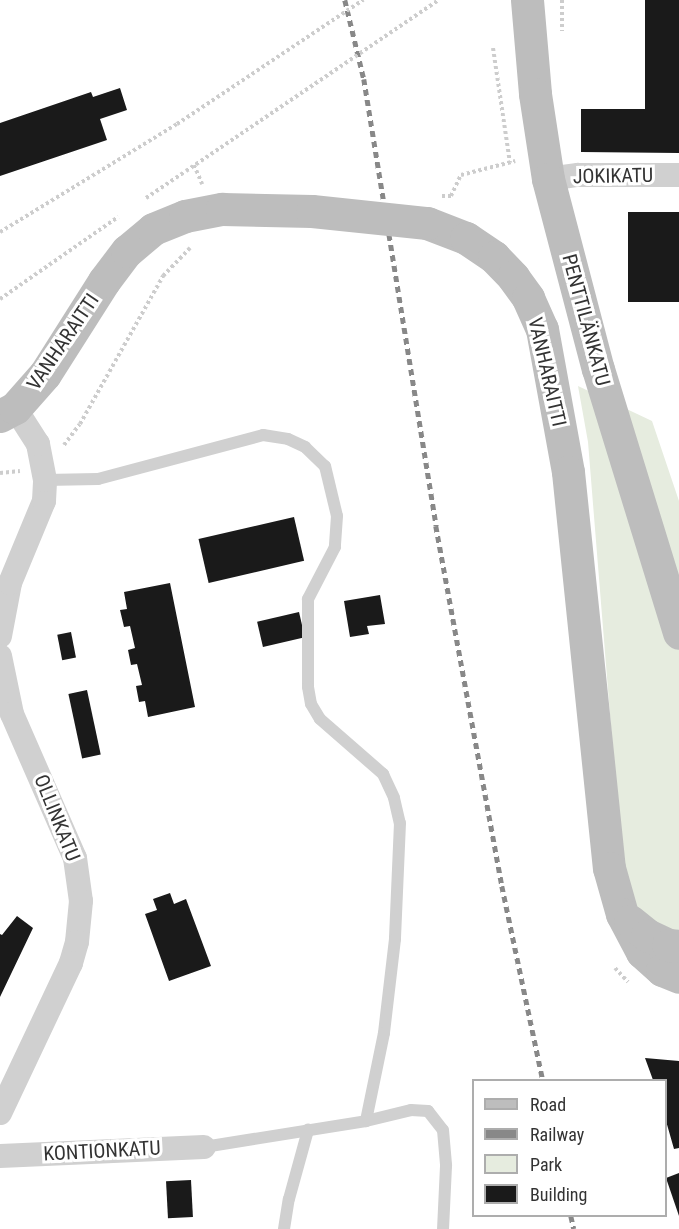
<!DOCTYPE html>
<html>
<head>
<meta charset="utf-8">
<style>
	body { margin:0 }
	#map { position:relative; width:679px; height:1229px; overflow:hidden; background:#fff; font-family:"Roboto Condensed",sans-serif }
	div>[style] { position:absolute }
	.green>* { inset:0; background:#e6ecdf }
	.building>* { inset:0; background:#1a1a1a; transform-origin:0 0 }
	.path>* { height:4px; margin-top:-2px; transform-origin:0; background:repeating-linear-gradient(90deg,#cdcdcd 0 3px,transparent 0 6px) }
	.lane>* { height:12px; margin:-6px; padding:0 6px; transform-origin:6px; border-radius:6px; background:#d0d0d0 }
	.street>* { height:24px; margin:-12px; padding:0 12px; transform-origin:12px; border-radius:12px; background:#d0d0d0 }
	.secondary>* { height:33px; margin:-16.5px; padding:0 16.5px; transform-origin:16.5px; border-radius:16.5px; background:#bdbdbd }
	.rail>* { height:4.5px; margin-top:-2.25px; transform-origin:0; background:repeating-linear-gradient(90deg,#888 0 6px,transparent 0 10.5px) }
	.path-bridge>* { height:4px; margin-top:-2px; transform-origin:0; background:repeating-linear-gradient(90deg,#cdcdcd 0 3px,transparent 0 6px) }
	.secondary-bridge>* { height:33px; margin:-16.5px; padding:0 16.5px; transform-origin:16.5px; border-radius:16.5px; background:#bdbdbd }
	span { translate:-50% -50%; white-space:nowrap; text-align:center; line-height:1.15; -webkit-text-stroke:6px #fff; paint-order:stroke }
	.street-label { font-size:20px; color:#333 }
	.legend { position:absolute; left:472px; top:1079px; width:195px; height:138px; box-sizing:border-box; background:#fff; border:2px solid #adadad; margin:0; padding:8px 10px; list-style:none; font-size:18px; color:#333 }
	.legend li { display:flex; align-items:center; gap:12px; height:30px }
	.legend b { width:30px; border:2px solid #adadad }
</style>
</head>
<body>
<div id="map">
	<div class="green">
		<i style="clip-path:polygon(578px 386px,652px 421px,679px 501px,679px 935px,656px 926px,634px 904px,622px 863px,588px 442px)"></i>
	</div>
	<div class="building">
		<i style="clip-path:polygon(645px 0,679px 0,679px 153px,581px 152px,581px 109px,645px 109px)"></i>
		<i style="clip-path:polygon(120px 88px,127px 110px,100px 119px,107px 140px,0 176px,0 123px,91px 92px,93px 97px)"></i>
		<i style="left:679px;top:212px;width:90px;height:51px;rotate:90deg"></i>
		<i style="left:294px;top:517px;width:45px;height:98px;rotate:77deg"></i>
		<i style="clip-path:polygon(170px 583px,195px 707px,148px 717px,145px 701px,139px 702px,136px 686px,142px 685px,137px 664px,131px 665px,128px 650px,135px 648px,130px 626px,124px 627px,120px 610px,127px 609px,124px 592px)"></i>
		<i style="clip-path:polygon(380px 595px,385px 624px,367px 626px,369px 634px,350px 637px,344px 601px)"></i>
		<i style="left:299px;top:612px;width:26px;height:43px;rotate:77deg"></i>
		<i style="left:71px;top:632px;width:26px;height:14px;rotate:79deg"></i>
		<i style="left:87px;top:690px;width:66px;height:19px;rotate:78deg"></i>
		<i style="clip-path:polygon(170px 893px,174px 904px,186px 899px,211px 966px,169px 981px,145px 914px,157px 910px,153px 899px)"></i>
		<i style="clip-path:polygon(17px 916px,33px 928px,0 997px,0 934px,2px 935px)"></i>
		<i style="clip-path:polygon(645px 1058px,679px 1061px,679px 1148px,674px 1149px,666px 1121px,666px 1080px,653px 1080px)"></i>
		<i style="clip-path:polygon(679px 1173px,679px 1216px,666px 1178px)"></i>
		<i style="left:191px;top:1180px;width:37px;height:25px;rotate:87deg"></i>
	</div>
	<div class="path">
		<i style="left:562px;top:0;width:31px;rotate:90deg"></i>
		<i style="left:493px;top:48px;width:116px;rotate:81.6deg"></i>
		<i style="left:194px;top:165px;width:21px;rotate:67deg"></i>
		<i style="left:442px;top:196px;width:9px"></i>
		<i style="left:451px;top:196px;width:23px;rotate:-65deg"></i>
		<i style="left:461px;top:175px;width:56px;rotate:-14.5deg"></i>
		<i style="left:146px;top:198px;width:48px;rotate:-34deg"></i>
		<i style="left:0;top:232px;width:207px;rotate:-31.4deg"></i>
		<i style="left:0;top:299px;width:144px;rotate:-34.8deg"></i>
		<i style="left:64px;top:445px;width:26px;rotate:-53deg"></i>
		<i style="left:80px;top:424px;width:170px;rotate:-60.7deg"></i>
		<i style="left:163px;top:276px;width:39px;rotate:-46deg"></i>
		<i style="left:0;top:473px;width:20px;rotate:-6deg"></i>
		<i style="left:615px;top:968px;width:19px;rotate:47deg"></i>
	</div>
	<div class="lane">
		<i style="left:45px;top:480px;width:53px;rotate:-1.1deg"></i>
		<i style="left:98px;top:479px;width:171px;rotate:-14.9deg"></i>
		<i style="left:263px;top:435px;width:25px;rotate:9deg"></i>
		<i style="left:288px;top:439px;width:19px;rotate:25deg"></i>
		<i style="left:305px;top:447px;width:28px;rotate:44deg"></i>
		<i style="left:325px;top:466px;width:51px;rotate:76.5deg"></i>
		<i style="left:337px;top:516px;width:31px;rotate:94deg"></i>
		<i style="left:335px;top:547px;width:59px;rotate:117.4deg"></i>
		<i style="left:308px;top:599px;width:88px;rotate:90deg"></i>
		<i style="left:308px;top:687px;width:17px;rotate:80deg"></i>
		<i style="left:311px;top:704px;width:17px;rotate:59deg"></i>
		<i style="left:320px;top:719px;width:84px;rotate:41.1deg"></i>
		<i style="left:383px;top:774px;width:26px;rotate:65deg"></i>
		<i style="left:394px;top:798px;width:26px;rotate:77deg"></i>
		<i style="left:400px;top:823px;width:116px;rotate:92.5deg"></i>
		<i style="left:395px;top:939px;width:95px;rotate:96.7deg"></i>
		<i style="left:384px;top:1033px;width:90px;rotate:101.6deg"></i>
		<i style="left:204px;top:1147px;width:164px;rotate:-9.1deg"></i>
		<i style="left:366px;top:1121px;width:46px;rotate:-13.7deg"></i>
		<i style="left:411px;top:1110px;width:17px;rotate:3deg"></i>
		<i style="left:428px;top:1111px;width:24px;rotate:52deg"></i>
		<i style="left:443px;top:1130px;width:36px;rotate:85deg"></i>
		<i style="left:446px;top:1166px;width:63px;rotate:92.7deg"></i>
		<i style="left:284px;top:1229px;width:30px;rotate:-81deg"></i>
		<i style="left:289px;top:1199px;width:72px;rotate:-74.6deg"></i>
	</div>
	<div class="street">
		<i style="left:548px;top:179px;width:30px;rotate:-8deg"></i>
		<i style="left:578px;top:175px;width:101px"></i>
		<i style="left:0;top:636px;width:54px;rotate:-79.3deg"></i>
		<i style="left:10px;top:583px;width:89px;rotate:-67.5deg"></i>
		<i style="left:44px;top:501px;width:21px;rotate:-87deg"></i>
		<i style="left:45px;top:480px;width:37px;rotate:-101deg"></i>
		<i style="left:38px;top:444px;width:43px;rotate:-122.6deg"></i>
		<i style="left:0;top:656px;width:59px;rotate:78.3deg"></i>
		<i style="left:12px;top:714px;width:157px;rotate:66.4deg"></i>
		<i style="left:75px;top:858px;width:43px;rotate:82.1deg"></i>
		<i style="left:81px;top:901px;width:41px;rotate:95.6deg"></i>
		<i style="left:77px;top:942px;width:22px;rotate:106deg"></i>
		<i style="left:71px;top:963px;width:166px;rotate:115.3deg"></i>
		<i style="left:0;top:1156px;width:204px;rotate:-2.5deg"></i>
	</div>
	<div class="secondary">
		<i style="left:527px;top:0;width:94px;rotate:85.1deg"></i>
		<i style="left:535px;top:94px;width:86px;rotate:81.3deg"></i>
		<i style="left:548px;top:179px;width:196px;rotate:75.3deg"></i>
		<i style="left:598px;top:369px;width:276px;rotate:72.9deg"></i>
		<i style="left:427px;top:223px;width:42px;rotate:21deg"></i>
		<i style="left:466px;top:238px;width:34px;rotate:34deg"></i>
		<i style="left:494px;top:257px;width:28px;rotate:46deg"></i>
		<i style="left:513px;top:277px;width:26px;rotate:54deg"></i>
		<i style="left:528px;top:298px;width:34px;rotate:66deg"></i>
		<i style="left:542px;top:329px;width:145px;rotate:79.7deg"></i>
		<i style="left:568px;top:472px;width:398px;rotate:84.1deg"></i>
		<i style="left:609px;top:868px;width:48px;rotate:74.2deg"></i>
		<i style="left:622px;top:914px;width:43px;rotate:62.2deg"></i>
		<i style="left:642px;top:952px;width:27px;rotate:42deg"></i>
		<i style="left:662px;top:970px;width:18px;rotate:22deg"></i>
		<i style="left:0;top:416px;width:17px;rotate:-28deg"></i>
		<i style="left:15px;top:408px;width:45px;rotate:-48.6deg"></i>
		<i style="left:45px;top:374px;width:110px;rotate:-57.6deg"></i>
		<i style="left:104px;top:281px;width:38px;rotate:-53deg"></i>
		<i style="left:127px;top:251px;width:34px;rotate:-40deg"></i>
		<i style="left:153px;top:229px;width:35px;rotate:-22deg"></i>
		<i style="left:185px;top:216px;width:38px;rotate:-11deg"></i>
		<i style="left:630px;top:921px;width:22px;rotate:39deg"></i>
		<i style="left:647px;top:935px;width:23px;rotate:25deg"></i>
		<i style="left:668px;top:945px;width:11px;rotate:5deg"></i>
	</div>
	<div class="rail">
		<i style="left:345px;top:0;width:81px;rotate:76.5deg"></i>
		<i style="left:364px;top:79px;width:453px;rotate:80.8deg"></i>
		<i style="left:436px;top:526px;width:366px;rotate:79.6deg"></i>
		<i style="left:502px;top:886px;width:198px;rotate:78.1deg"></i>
		<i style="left:571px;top:1216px;width:13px;rotate:77deg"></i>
	</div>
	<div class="path-bridge">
		<i style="left:177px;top:124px;width:224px;rotate:-33.7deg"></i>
		<i style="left:186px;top:171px;width:305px;rotate:-34.1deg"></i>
	</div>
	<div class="secondary-bridge">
		<i style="left:222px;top:209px;width:90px;rotate:1.3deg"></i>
		<i style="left:312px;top:211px;width:116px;rotate:6deg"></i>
	</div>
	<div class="street-label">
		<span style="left:613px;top:176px;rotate:-1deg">JOKIKATU</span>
		<span style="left:586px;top:320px;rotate:75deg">PENTTILÄNKATU</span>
		<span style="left:63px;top:342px;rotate:-56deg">VANHARAITTI</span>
		<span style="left:547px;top:372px;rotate:77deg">VANHARAITTI</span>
		<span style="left:57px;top:818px;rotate:68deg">OLLINKATU</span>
		<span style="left:102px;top:1151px;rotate:-3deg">KONTIONKATU</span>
	</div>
	<ul class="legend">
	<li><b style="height:8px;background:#bdbdbd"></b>Road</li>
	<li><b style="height:8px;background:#888"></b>Railway</li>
	<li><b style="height:16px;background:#e6ecdf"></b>Park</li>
	<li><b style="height:16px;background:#1a1a1a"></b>Building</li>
	</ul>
</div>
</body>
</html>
